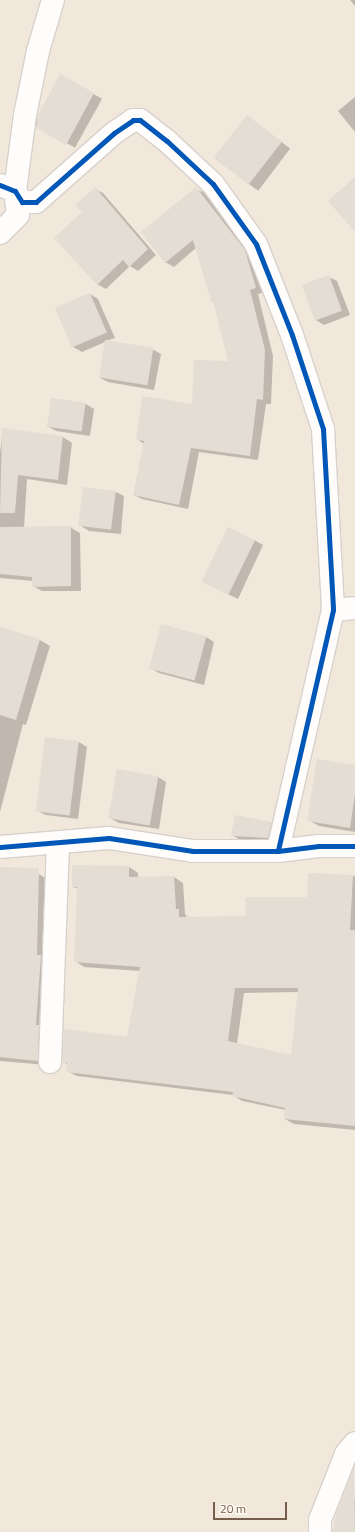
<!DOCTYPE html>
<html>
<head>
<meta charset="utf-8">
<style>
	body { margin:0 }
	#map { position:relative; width:355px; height:1532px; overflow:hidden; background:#f8f4ed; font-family:"Titillium Web",sans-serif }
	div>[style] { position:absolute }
	.residential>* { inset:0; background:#f1e7db; transform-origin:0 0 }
	.shadow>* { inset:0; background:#0003; transform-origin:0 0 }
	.building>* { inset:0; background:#e4ddd4; transform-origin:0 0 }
	.roads { filter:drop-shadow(1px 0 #d7d1cb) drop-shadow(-1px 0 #d7d1cb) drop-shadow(0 1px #d7d1cb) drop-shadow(0 -1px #d7d1cb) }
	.minor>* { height:22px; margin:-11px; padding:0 11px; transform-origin:11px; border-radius:11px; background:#fefdfc }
	.cycleway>* { height:5px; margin:-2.5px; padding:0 2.5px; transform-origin:2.5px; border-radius:2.5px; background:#0057b8 }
	span { translate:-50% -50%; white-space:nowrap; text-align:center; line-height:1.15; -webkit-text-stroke:3.5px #fff9ef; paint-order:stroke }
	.scale { position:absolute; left:213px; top:1502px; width:74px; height:18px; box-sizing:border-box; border:2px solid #775d4c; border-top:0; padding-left:5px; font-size:12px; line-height:14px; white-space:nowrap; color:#775d4c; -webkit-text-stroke:3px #fff9ef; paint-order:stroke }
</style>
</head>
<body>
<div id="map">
	<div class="residential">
		<i style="left:0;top:0;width:355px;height:1532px"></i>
	</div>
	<div class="shadow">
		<i style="clip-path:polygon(350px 0,355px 0,355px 6px)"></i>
		<i style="left:61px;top:76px;width:47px;height:56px;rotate:29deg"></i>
		<i style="clip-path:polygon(355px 97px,355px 132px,338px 111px)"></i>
		<i style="left:247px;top:116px;width:54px;height:53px;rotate:37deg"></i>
		<i style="clip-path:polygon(95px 189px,103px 193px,156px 255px,138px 271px,130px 266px,106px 289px,97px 284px,83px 212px)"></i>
		<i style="clip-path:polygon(196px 189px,205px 193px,253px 256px,264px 292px,258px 294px,273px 356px,271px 404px,266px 404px,258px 460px,199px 452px,188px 509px,142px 499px,134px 495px,144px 444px,137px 439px,193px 405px,229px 362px,215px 302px,212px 301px,196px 248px,174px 267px,165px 262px)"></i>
		<i style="clip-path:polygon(329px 277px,337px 281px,350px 315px,324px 325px,316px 320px)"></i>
		<i style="clip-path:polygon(90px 294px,98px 299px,115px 338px,106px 341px,152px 349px,161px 354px,154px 390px,108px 382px,100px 378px,105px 342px,82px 352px,73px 347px)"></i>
		<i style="clip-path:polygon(86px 404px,94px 409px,90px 436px,56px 431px,47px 426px)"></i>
		<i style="clip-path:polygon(3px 429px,63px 437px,72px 443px,67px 485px,27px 479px,24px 528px,70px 527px,80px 533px,81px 591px,42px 591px,33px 586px,33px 581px,0 578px,0 452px)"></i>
		<i style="clip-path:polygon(116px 492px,124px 496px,121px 534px,89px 531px,81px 526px)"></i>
		<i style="clip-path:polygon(254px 540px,263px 545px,238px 599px,213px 587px)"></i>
		<i style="clip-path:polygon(162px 625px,206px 637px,214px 642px,204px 685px,159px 673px,151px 668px)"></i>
		<i style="clip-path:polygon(0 628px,40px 640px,50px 646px,26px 725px,23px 724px,0 812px)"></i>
		<i style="clip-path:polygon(79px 742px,87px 747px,78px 819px,46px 815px,37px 811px)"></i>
		<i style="clip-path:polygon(355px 766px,355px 832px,319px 826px,308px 820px)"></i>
		<i style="clip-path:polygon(118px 771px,158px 777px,166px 782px,159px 829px,119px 823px,110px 818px)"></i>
		<i style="clip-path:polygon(271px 823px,280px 828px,276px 843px,240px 840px,232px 835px)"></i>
		<i style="clip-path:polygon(evenodd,73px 866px,129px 867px,138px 873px,138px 878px,174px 877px,183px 883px,185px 914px,188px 918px,247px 917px,308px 898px,309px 874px,355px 876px,355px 1130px,294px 1124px,285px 1119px,286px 1110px,242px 1101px,233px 1095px,77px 1076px,67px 1071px,68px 1065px,63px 1062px,128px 1038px,140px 971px,84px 967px,75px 961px,78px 889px,73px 887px,73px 866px,299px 992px,292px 1056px,237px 1044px,244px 993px,299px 992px)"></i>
		<i style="clip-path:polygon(39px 874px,48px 880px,47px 1065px,0 1061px,0 875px)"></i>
		<i style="clip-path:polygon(344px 1496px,355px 1499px,355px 1532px,334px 1532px)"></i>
	</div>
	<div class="building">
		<i style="clip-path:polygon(60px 74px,94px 93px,66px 145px,36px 128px,38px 115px)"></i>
		<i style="left:247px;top:115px;width:44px;height:54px;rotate:38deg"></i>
		<i style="clip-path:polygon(355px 177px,355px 232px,328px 201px)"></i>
		<i style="clip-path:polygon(95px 187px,148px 249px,129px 267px,123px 260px,97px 285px,54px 238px,82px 212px,75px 205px)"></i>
		<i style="clip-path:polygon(196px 187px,245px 250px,256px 288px,250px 290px,265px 350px,263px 400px,257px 399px,250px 456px,191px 448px,179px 505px,133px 495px,144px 441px,136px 440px,142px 396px,192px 404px,194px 360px,228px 361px,213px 300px,211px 301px,193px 240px,165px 263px,141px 232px)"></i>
		<i style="left:329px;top:275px;width:38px;height:29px;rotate:70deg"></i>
		<i style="left:90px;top:293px;width:43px;height:38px;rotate:67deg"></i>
		<i style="left:105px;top:340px;width:49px;height:38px;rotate:9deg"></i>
		<i style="left:51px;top:398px;width:35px;height:29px;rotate:8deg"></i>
		<i style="clip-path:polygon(2px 428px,63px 436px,58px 480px,18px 475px,15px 513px,0 513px)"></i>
		<i style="left:83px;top:487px;width:33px;height:39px;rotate:7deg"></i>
		<i style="clip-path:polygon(71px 526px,71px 586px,32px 587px,32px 577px,0 574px,0 527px)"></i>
		<i style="left:228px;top:527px;width:30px;height:61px;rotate:26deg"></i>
		<i style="left:161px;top:624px;width:47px;height:46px;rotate:15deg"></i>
		<i style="clip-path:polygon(0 627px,40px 639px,16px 720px,0 715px)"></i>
		<i style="left:45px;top:737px;width:34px;height:75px;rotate:7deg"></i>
		<i style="clip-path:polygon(317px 759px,355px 765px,355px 794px,350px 828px,307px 821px)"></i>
		<i style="left:117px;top:769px;width:42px;height:50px;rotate:10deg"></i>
		<i style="clip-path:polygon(235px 815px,272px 822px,268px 838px,231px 836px)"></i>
		<i style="clip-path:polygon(evenodd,72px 865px,129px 866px,129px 877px,174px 876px,176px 909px,179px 909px,179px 917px,246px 916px,245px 897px,307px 897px,308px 873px,353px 875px,350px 930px,355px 930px,355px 1126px,284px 1119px,285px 1108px,232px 1096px,233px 1092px,66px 1072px,67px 1063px,62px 1063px,64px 1029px,127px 1037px,140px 967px,74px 962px,77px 887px,72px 887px,72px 865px,235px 988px,298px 988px,291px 1055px,228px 1041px,235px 988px)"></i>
		<i style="clip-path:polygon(0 867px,39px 868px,37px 955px,41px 955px,36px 1025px,39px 1025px,38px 1061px,0 1057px)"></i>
		<i style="clip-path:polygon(354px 1468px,355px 1532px,332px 1532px,337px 1512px)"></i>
	</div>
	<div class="roads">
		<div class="minor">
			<i style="left:0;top:185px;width:16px;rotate:22deg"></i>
			<i style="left:15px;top:191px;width:13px;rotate:58deg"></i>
			<i style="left:22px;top:202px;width:14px"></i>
			<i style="left:36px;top:202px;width:104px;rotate:-41.5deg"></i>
			<i style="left:114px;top:133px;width:23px;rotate:-34deg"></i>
			<i style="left:133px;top:120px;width:7px"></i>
			<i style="left:140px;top:120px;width:34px;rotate:38deg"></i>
			<i style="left:167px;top:141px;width:63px;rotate:43.1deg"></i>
			<i style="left:213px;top:184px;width:74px;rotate:54.4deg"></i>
			<i style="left:256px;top:244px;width:98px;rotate:68.4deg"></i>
			<i style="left:292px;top:335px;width:99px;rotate:71.7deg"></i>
			<i style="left:323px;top:429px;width:181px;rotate:86.8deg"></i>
			<i style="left:333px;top:610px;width:247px;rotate:102.9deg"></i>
			<i style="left:0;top:233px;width:25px;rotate:-45deg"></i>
			<i style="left:18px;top:215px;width:24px;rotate:-97deg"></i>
			<i style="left:15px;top:191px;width:77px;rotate:-82.5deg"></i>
			<i style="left:25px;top:115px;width:65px;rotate:-78.5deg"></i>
			<i style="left:38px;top:51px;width:53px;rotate:-73.6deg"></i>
			<i style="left:333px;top:610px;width:22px;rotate:-5deg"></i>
			<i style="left:0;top:847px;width:109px;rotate:-4.7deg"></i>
			<i style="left:109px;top:838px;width:85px;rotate:8.8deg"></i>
			<i style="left:193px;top:851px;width:85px"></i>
			<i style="left:278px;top:851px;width:41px;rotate:-7deg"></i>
			<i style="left:319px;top:846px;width:36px"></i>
			<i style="left:50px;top:1062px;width:219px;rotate:-87.9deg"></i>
			<i style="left:320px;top:1532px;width:12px;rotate:-90deg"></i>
			<i style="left:320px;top:1520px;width:71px;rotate:-68.5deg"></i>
			<i style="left:346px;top:1454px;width:14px;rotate:-51deg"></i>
		</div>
	</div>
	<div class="cycleway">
		<i style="left:0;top:185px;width:16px;rotate:22deg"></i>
		<i style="left:15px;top:191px;width:13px;rotate:58deg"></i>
		<i style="left:22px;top:202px;width:14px"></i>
		<i style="left:36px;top:202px;width:104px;rotate:-41.5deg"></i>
		<i style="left:114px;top:133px;width:23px;rotate:-34deg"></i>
		<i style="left:133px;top:120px;width:7px"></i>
		<i style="left:140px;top:120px;width:34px;rotate:38deg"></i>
		<i style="left:167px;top:141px;width:63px;rotate:43.1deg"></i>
		<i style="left:213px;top:184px;width:74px;rotate:54.4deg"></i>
		<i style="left:256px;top:244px;width:98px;rotate:68.4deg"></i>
		<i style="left:292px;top:335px;width:99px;rotate:71.7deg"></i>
		<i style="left:323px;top:429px;width:181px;rotate:86.8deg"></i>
		<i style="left:333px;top:610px;width:247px;rotate:102.9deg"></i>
		<i style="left:0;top:847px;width:109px;rotate:-4.7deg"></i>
		<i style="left:109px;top:838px;width:85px;rotate:8.8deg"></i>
		<i style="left:193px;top:851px;width:85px"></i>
		<i style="left:278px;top:851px;width:41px;rotate:-7deg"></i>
		<i style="left:319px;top:846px;width:36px"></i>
	</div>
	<div class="scale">20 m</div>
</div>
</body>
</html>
